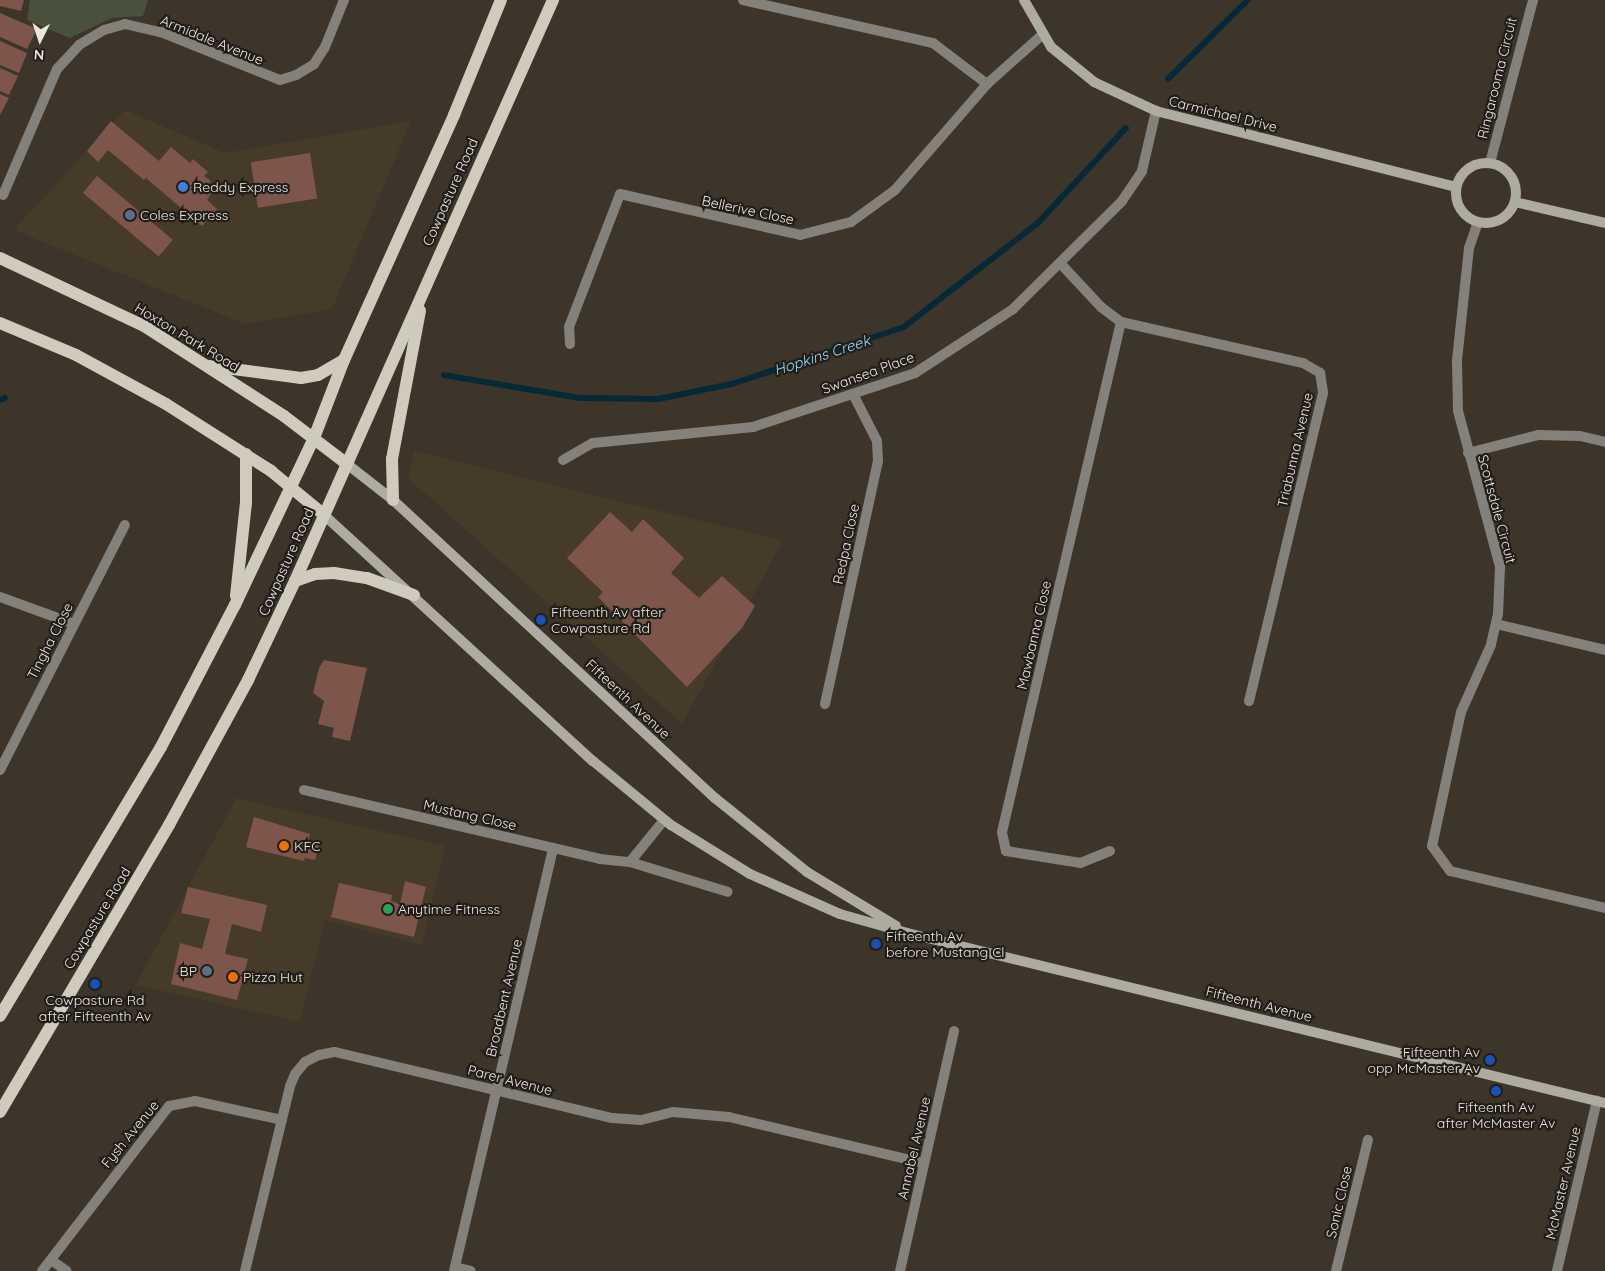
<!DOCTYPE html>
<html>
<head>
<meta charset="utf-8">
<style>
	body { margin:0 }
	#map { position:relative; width:1605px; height:1271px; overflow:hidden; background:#3d3529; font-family:Quicksand,sans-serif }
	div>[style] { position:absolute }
	.built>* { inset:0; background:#463b29 }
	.green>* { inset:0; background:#49513d }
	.stream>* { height:5.5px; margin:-2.75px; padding:0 2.75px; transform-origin:2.75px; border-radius:2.75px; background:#072836 }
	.building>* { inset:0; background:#7e554b; transform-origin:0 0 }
	.street>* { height:10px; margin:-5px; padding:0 5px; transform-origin:5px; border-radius:5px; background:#83817a }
	.secondary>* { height:10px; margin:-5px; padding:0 5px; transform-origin:5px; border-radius:5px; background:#aeaba0 }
	.secondary>.ring { margin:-5px; padding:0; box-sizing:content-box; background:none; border:10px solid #aeaba0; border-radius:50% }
	.primary>* { height:12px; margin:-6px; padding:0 6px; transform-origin:6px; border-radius:6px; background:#cfcbbd }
	.dots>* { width:14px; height:14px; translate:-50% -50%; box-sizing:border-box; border:2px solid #211d18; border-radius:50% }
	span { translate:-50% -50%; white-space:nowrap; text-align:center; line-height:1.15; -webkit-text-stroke:4.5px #211d18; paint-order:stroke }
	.street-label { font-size:14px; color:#ebe6de }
	.poi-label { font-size:14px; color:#ebe6de }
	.left { translate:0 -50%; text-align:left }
	.right { translate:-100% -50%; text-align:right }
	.water-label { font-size:15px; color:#91d8fc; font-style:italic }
	.north { position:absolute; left:15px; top:15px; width:50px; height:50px; -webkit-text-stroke:4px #211d18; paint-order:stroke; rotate:184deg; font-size:14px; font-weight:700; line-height:20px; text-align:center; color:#ebe6de }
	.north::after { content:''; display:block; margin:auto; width:18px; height:22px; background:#ebe6de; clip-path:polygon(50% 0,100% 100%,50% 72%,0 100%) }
</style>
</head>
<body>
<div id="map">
	<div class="built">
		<i style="clip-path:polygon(125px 110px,225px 153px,411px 121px,332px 309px,245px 324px,14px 230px)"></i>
		<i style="clip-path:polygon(414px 451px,783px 541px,682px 724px,408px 478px)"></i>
		<i style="clip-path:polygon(236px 798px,445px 846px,422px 945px,325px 920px,300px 1022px,136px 985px)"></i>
	</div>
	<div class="green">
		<i style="clip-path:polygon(30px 0,148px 0,143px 16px,112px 18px,70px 38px,27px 20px)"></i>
	</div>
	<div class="stream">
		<i style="left:1168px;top:79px;width:112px;rotate:-44.6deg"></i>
		<i style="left:444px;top:375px;width:138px;rotate:9.6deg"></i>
		<i style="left:580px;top:398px;width:78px;rotate:0.7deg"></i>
		<i style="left:658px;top:399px;width:76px;rotate:-11.5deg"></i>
		<i style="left:732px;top:384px;width:181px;rotate:-18.3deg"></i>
		<i style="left:904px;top:327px;width:170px;rotate:-37.8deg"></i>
		<i style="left:1038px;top:223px;width:129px;rotate:-47.2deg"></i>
		<i style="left:0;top:400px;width:5px;rotate:-22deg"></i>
	</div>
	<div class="building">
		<i style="clip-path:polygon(0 0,24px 0,21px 11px,0 6px)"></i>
		<i style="clip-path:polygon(0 13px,37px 29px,27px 49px,0 37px)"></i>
		<i style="clip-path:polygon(0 41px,27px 53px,19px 73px,0 65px)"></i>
		<i style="clip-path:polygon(0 68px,18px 76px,9px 95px,0 91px)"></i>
		<i style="clip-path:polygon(0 94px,9px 98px,0 115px)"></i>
		<i style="clip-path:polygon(111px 121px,159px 161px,171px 147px,190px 163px,193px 159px,208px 172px,204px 176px,211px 181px,205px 188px,211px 194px,207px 200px,217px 209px,202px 226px,146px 178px,152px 170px,144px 180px,108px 150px,98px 162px,87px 151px)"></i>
		<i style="left:310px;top:153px;width:46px;height:60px;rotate:81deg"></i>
		<i style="left:97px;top:176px;width:99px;height:22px;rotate:40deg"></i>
		<i style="clip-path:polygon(610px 512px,632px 532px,643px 519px,684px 558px,671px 573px,699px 598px,722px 576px,755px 606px,742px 628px,687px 687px,598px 597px,603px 592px,567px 558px)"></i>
		<i style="clip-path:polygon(324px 660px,367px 668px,350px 741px,332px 737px,334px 728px,318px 724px,324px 701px,313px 693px,319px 668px)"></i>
		<i style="clip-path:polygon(254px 817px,310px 834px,308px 843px,319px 845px,315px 860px,305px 858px,304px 861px,246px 847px)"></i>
		<i style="clip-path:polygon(405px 881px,426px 887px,414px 937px,331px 917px,339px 883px,392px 895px,391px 901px,400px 904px)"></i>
		<i style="clip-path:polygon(188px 887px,267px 905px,261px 932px,232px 924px,225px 954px,248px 959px,237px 1000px,171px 984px,180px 943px,202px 949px,210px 919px,181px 913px)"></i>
	</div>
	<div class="street">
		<i style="left:743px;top:0;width:195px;rotate:12.8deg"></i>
		<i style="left:933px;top:43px;width:68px;rotate:37.2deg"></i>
		<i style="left:1490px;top:163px;width:169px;rotate:-75.2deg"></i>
		<i style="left:3px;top:195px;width:137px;rotate:-66.8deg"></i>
		<i style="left:57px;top:69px;width:33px;rotate:-47deg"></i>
		<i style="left:79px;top:45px;width:29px;rotate:-31deg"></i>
		<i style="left:104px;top:30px;width:22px;rotate:-16deg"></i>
		<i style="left:125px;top:24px;width:37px;rotate:13deg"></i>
		<i style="left:161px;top:32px;width:128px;rotate:22deg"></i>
		<i style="left:280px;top:80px;width:17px;rotate:-17deg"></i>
		<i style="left:296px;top:75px;width:21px;rotate:-31deg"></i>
		<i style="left:314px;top:64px;width:20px;rotate:-57deg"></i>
		<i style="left:325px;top:47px;width:51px;rotate:-68deg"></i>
		<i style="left:1478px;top:222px;width:28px;rotate:109deg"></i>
		<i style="left:1469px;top:248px;width:84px;rotate:96.1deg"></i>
		<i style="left:1460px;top:332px;width:31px;rotate:96deg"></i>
		<i style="left:1457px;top:363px;width:48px;rotate:88.8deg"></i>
		<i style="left:1458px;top:411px;width:162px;rotate:74.9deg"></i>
		<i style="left:1500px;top:567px;width:47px;rotate:92.4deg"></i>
		<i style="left:1498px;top:614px;width:32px;rotate:103deg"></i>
		<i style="left:1491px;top:645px;width:73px;rotate:114.1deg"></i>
		<i style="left:1461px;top:712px;width:137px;rotate:102.2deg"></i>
		<i style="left:1432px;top:846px;width:31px;rotate:54deg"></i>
		<i style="left:1450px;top:871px;width:159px;rotate:13.4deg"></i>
		<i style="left:1060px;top:263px;width:60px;rotate:47deg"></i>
		<i style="left:1101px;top:307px;width:25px;rotate:37deg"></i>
		<i style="left:1121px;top:322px;width:187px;rotate:12.7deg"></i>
		<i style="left:1303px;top:363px;width:20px;rotate:30deg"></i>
		<i style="left:1320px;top:373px;width:20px;rotate:81deg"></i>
		<i style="left:1323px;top:393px;width:317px;rotate:103.5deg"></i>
		<i style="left:570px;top:344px;width:17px;rotate:-93deg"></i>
		<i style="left:569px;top:327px;width:142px;rotate:-69deg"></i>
		<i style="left:620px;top:194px;width:185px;rotate:12.8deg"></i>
		<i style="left:800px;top:235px;width:53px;rotate:-14.3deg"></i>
		<i style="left:851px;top:222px;width:54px;rotate:-36deg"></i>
		<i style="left:895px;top:190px;width:140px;rotate:-49deg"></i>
		<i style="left:987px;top:84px;width:74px;rotate:-41.7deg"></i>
		<i style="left:1468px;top:453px;width:72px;rotate:-14.4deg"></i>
		<i style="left:1538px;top:435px;width:42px;rotate:1.4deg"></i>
		<i style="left:1580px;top:436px;width:26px;rotate:13deg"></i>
		<i style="left:563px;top:460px;width:34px;rotate:-30deg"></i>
		<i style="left:593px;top:443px;width:161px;rotate:-5.7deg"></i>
		<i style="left:753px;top:427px;width:171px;rotate:-18.4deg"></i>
		<i style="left:915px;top:373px;width:117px;rotate:-33.1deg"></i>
		<i style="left:1013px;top:309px;width:153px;rotate:-44.7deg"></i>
		<i style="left:1122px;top:201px;width:36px;rotate:-56deg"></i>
		<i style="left:1142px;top:171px;width:62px;rotate:-76.9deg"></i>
		<i style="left:0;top:597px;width:79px;rotate:20deg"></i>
		<i style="left:1496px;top:624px;width:112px;rotate:13.4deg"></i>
		<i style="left:825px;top:704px;width:249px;rotate:-77.7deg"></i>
		<i style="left:878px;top:461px;width:20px;rotate:-93deg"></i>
		<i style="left:877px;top:441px;width:53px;rotate:-117.1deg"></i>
		<i style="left:0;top:770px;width:275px;rotate:-63deg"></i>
		<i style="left:304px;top:790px;width:304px;rotate:13.1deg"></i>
		<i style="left:600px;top:859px;width:30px;rotate:6deg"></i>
		<i style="left:630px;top:862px;width:102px;rotate:17deg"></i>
		<i style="left:1110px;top:851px;width:31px;rotate:158deg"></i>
		<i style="left:1081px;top:863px;width:76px;rotate:-170.9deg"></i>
		<i style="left:1006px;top:851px;width:19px;rotate:-102deg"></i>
		<i style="left:1002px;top:832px;width:524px;rotate:-76.87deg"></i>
		<i style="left:630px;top:862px;width:54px;rotate:-51deg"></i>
		<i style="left:51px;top:1260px;width:19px;rotate:35deg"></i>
		<i style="left:455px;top:1267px;width:16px;rotate:14deg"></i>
		<i style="left:42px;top:1271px;width:208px;rotate:-52.4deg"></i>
		<i style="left:169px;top:1106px;width:26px;rotate:-11deg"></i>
		<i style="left:195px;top:1101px;width:89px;rotate:12.3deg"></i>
		<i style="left:245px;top:1271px;width:190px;rotate:-76.3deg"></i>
		<i style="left:290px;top:1086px;width:13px;rotate:-67deg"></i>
		<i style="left:295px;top:1074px;width:16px;rotate:-50deg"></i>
		<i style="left:305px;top:1062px;width:16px;rotate:-27deg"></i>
		<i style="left:319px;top:1055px;width:16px;rotate:-11deg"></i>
		<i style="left:335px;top:1052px;width:285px;rotate:13.4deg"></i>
		<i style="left:612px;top:1118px;width:29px;rotate:4deg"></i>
		<i style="left:641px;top:1120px;width:33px;rotate:-14deg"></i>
		<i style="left:673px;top:1112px;width:56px;rotate:5.1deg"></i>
		<i style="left:729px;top:1117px;width:200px;rotate:13.3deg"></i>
		<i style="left:454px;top:1271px;width:434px;rotate:-76.8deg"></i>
		<i style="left:900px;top:1271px;width:246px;rotate:-77.3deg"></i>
		<i style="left:1336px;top:1271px;width:135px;rotate:-76.3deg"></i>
		<i style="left:1557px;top:1271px;width:175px;rotate:-76.8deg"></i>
	</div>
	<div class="secondary">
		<i style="left:1024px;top:0;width:54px;rotate:60.1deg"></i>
		<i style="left:1051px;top:47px;width:55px;rotate:39.1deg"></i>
		<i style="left:1094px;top:82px;width:68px;rotate:25.1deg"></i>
		<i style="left:1156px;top:111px;width:309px;rotate:14.2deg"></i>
		<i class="ring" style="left:1456px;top:163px;width:50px;height:50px"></i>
		<i style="left:1515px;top:202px;width:92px;rotate:13.1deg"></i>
		<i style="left:347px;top:464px;width:58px;rotate:38deg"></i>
		<i style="left:393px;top:500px;width:439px;rotate:42.8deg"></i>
		<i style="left:715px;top:798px;width:118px;rotate:38.8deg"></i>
		<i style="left:807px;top:872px;width:104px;rotate:31.2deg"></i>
		<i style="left:323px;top:514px;width:366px;rotate:42.5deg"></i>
		<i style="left:593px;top:761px;width:101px;rotate:39.4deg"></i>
		<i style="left:671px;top:825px;width:93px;rotate:31.8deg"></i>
		<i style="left:750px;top:874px;width:98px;rotate:24deg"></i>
		<i style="left:840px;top:914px;width:70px;rotate:15.8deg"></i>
		<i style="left:907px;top:933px;width:718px;rotate:13.69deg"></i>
	</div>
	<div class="primary">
		<i style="left:0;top:258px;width:159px;rotate:25.3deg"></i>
		<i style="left:144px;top:326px;width:166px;rotate:32.7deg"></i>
		<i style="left:284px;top:416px;width:79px;rotate:37.3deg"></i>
		<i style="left:0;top:323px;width:82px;rotate:22.8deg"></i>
		<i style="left:76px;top:355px;width:102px;rotate:28.6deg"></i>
		<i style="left:166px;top:404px;width:125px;rotate:32.5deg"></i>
		<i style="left:271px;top:471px;width:67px;rotate:39.6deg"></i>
		<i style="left:210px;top:366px;width:92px;rotate:7.5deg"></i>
		<i style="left:301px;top:378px;width:17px;rotate:-10deg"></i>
		<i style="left:318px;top:375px;width:30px;rotate:-30deg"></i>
		<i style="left:393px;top:500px;width:41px;rotate:-91.4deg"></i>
		<i style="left:392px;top:459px;width:151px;rotate:-79.3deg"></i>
		<i style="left:295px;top:581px;width:21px;rotate:-19deg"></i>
		<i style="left:315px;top:574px;width:19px;rotate:-3deg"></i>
		<i style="left:334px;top:573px;width:33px;rotate:9deg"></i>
		<i style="left:367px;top:578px;width:50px;rotate:19.9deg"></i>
		<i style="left:236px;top:596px;width:94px;rotate:-83.9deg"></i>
		<i style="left:246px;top:503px;width:49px;rotate:-90deg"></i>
		<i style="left:0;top:1016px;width:313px;rotate:-59.1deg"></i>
		<i style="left:161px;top:747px;width:160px;rotate:-62.5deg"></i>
		<i style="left:235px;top:605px;width:185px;rotate:-64.7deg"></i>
		<i style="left:314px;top:438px;width:84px;rotate:-69deg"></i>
		<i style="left:344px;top:360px;width:269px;rotate:-65.8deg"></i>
		<i style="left:454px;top:115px;width:124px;rotate:-67.8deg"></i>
		<i style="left:0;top:1112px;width:333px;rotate:-59.5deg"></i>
		<i style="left:169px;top:825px;width:165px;rotate:-61.4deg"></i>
		<i style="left:248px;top:680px;width:110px;rotate:-64.6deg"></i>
		<i style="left:295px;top:581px;width:636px;rotate:-66.06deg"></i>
	</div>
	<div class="dots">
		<i style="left:183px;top:187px;background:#3f7fe0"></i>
		<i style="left:130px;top:215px;background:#5c6f8a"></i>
		<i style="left:541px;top:620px;background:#1a4fb4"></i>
		<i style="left:284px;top:846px;background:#e8710a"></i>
		<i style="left:388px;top:909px;background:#2e9e5b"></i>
		<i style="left:876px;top:944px;background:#1a4fb4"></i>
		<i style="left:207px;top:971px;background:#5c6f8a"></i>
		<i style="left:233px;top:977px;background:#e8710a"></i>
		<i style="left:95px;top:984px;background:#1a4fb4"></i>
		<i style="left:1490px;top:1060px;background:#1a4fb4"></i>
		<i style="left:1496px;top:1091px;background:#1a4fb4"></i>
	</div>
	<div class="street-label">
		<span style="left:212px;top:40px;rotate:22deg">Armidale Avenue</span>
		<span style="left:1497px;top:78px;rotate:-76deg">Ringarooma Circuit</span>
		<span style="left:1223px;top:114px;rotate:14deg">Carmichael Drive</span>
		<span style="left:450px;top:192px;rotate:-66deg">Cowpasture Road</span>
		<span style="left:748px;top:210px;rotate:12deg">Bellerive Close</span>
		<span style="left:187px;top:337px;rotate:31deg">Hoxton Park Road</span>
		<span style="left:868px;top:373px;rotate:-20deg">Swansea Place</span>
		<span style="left:1295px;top:450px;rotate:-77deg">Triabunna Avenue</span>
		<span style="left:1497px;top:509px;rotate:75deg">Scottsdale Circuit</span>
		<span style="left:846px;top:544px;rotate:-78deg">Redpa Close</span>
		<span style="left:286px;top:562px;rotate:-66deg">Cowpasture Road</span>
		<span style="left:1034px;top:635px;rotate:-77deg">Mawbanna Close</span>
		<span style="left:50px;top:641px;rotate:-63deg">Tingha Close</span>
		<span style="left:628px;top:699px;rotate:43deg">Fifteenth Avenue</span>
		<span style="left:470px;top:815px;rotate:13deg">Mustang Close</span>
		<span style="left:97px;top:918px;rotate:-59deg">Cowpasture Road</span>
		<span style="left:504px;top:998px;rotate:-77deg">Broadbent Avenue</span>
		<span style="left:1259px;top:1004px;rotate:14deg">Fifteenth Avenue</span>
		<span style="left:510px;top:1080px;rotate:14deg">Parer Avenue</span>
		<span style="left:130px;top:1134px;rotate:-51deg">Fysh Avenue</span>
		<span style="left:914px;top:1148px;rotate:-77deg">Annabel Avenue</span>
		<span style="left:1563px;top:1183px;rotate:-77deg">McMaster Avenue</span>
		<span style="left:1339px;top:1202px;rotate:-77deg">Sonic Close</span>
	</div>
	<div class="poi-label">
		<span class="left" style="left:193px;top:187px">Reddy Express</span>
		<span class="left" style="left:140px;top:215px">Coles Express</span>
		<span class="left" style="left:551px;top:620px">Fifteenth Av after<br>Cowpasture Rd</span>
		<span class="left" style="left:294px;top:846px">KFC</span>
		<span class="left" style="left:398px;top:909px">Anytime Fitness</span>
		<span class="left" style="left:886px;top:944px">Fifteenth Av<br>before Mustang Cl</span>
		<span class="right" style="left:197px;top:971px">BP</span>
		<span class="left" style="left:243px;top:977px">Pizza Hut</span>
		<span style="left:95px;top:1008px">Cowpasture Rd<br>after Fifteenth Av</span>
		<span class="right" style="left:1480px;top:1060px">Fifteenth Av<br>opp McMaster Av</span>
		<span style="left:1496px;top:1115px">Fifteenth Av<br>after McMaster Av</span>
	</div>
	<div class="water-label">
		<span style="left:822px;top:355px;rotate:-18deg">Hopkins Creek</span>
	</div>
	<div class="north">N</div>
</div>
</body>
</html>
